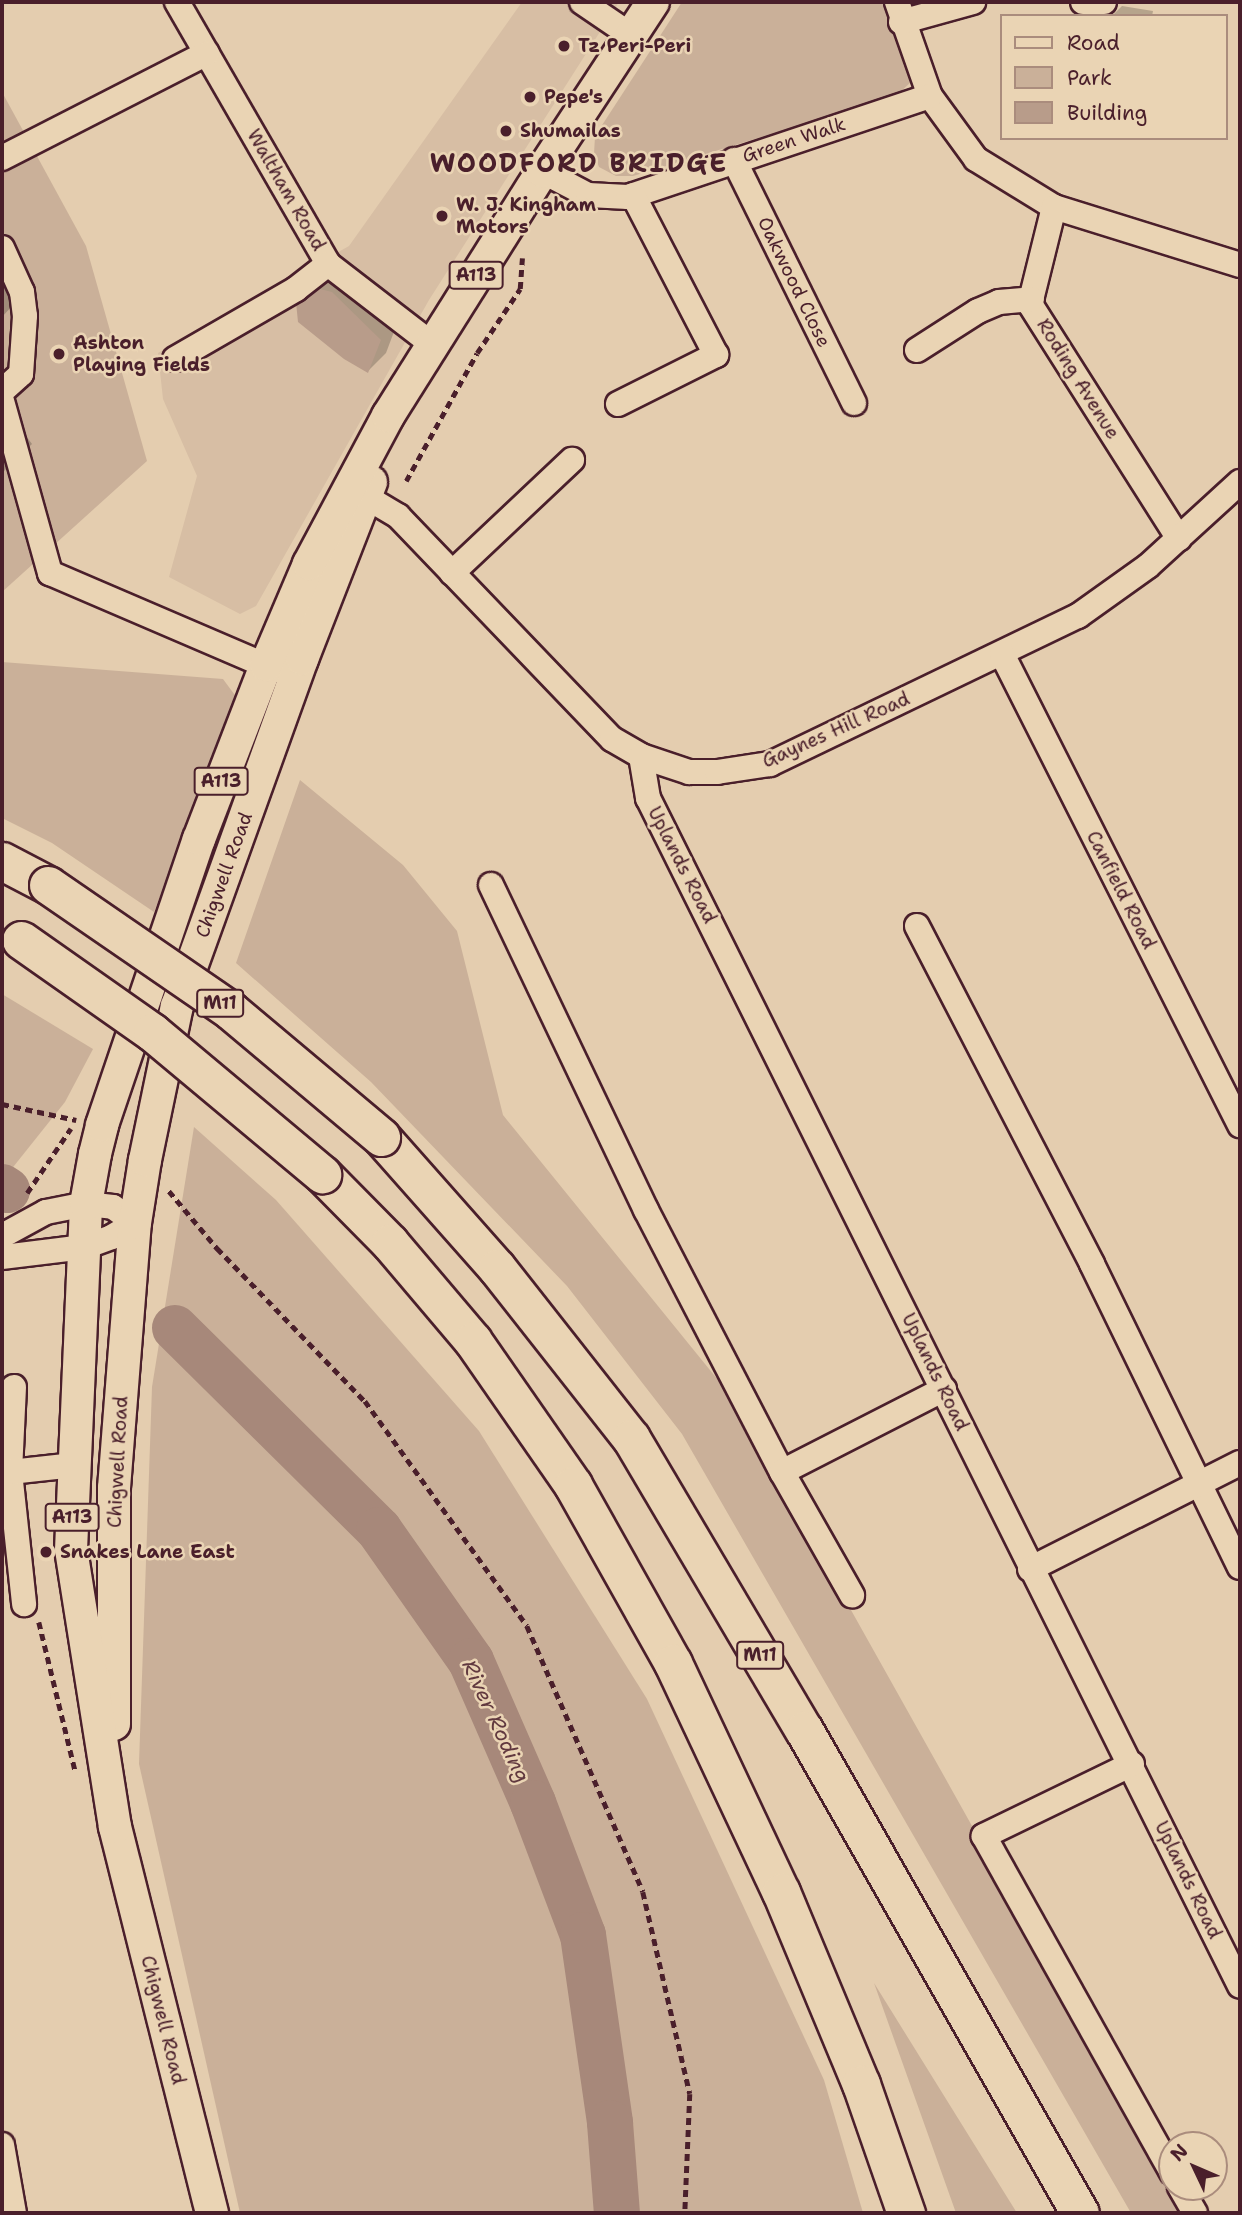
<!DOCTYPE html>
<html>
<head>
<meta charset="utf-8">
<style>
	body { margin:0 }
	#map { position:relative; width:1242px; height:2215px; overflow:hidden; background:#e4cdaf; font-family:"Shantell Sans",sans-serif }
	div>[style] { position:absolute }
	.built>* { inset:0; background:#d7bea4 }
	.green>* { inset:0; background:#cab099 }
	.shadow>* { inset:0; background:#0003 }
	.river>* { height:46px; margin:-23px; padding:0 23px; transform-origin:23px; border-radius:23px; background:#a7887a }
	.building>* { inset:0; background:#b89c8a }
	.path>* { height:4.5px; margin-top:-2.25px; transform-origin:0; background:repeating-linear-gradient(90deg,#4a1f2b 0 7px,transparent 0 12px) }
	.roads { filter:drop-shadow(2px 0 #4a1f2b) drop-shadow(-2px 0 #4a1f2b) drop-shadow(0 2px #4a1f2b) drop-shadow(0 -2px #4a1f2b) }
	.minor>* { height:24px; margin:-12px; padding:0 12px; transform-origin:12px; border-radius:12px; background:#ead4b4 }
	.major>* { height:32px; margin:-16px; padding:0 16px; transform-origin:16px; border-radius:16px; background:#ead4b4 }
	.highway>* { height:37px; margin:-18.5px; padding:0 18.5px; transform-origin:18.5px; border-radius:18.5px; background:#ead4b4 }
	.bridges { filter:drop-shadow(2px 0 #4a1f2b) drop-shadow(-2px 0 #4a1f2b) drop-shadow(0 2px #4a1f2b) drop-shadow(0 -2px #4a1f2b) }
	.highway-bridge>* { height:37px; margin:-18.5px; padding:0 18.5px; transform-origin:18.5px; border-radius:18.5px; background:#ead4b4 }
	.dots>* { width:19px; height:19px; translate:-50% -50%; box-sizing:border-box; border:4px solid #ead4b4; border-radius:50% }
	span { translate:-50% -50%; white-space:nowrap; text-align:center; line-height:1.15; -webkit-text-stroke:5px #ead4b4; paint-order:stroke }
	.shield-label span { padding:2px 5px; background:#ead4b4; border:2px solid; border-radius:5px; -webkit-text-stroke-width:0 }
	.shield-label { font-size:18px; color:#4a1f2b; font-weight:700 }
	.poi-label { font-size:19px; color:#4a1f2b; font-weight:700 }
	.left { translate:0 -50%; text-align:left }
	.street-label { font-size:19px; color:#4a1f2b }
	.water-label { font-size:21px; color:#61393f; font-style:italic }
	.district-label { font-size:26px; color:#4a1f2b; font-weight:700; letter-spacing:2px }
	.frame { position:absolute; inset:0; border:4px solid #4a1f2b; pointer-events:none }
	.legend { position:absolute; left:1000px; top:14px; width:228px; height:126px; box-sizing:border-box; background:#ead4b4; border:2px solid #aa8c7d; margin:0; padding:9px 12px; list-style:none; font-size:21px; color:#4a1f2b }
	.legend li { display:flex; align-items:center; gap:14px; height:35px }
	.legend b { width:35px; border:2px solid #aa8c7d }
	.north { position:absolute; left:1158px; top:2131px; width:70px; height:70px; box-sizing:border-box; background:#ead4b4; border:2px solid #aa8c7d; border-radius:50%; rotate:314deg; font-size:19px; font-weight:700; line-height:28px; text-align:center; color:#4a1f2b }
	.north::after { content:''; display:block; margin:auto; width:24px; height:32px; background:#4a1f2b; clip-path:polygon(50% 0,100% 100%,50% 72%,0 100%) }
</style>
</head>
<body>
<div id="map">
	<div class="built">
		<i style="clip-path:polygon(522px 2px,619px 2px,429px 300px,256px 606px,240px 614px,169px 577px,197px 476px,163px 399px,158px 353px,349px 246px)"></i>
	</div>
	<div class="green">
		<i style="clip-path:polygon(682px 2px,889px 2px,912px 65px,911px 82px,896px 96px,633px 176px,616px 176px,599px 167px,594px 154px,595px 136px)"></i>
		<i style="clip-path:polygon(2px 92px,86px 246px,147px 461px,2px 592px)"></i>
		<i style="clip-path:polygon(2px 662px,223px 679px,237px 698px,154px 912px,52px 843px,2px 818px)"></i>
		<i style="clip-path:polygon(300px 780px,403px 865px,457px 931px,503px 1115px,731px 1396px,1189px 2213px,1131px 2213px,682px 1434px,567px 1286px,371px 1082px,236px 963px)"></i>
		<i style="clip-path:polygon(2px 994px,93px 1049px,65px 1102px,2px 1181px)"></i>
		<i style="clip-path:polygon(194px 1127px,276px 1200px,479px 1431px,647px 1699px,824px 2080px,863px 2213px,240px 2213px,139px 1764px,152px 1387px)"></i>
		<i style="clip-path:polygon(874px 1983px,969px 2136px,1017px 2213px,956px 2213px)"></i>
	</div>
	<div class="shadow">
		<i style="clip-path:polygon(1122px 6px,1153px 11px,1152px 16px,1112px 16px)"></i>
		<i style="clip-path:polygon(340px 271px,398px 321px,386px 353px,368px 371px,303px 296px)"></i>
		<i style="clip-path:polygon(2px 280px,13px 305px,2px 317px)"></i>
		<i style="clip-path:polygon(20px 428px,32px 444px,2px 473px,2px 444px)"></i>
	</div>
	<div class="river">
		<i style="left:2px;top:1187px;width:6px;rotate:31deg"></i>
		<i style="left:175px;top:1328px;width:287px;rotate:44.7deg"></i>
		<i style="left:379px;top:1530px;width:160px;rotate:54.9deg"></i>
		<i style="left:471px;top:1661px;width:155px;rotate:66.4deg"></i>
		<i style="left:533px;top:1803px;width:141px;rotate:69.3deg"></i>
		<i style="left:583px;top:1935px;width:190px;rotate:81.8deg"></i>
		<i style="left:610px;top:2123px;width:90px;rotate:85.6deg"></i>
	</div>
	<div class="building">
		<i style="clip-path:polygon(320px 289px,332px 292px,381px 340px,368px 373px,344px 359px,298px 322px,296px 302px,310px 290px)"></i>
	</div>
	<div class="path">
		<i style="left:406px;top:481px;width:146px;rotate:-61deg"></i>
		<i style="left:477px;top:353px;width:77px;rotate:-56.1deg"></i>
		<i style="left:520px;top:289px;width:31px;rotate:-86deg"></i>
		<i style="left:2px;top:1104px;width:76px;rotate:12.2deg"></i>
		<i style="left:169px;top:1191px;width:75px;rotate:49.9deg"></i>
		<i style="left:217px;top:1248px;width:213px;rotate:46deg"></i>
		<i style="left:365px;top:1401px;width:277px;rotate:54.2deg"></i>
		<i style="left:527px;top:1626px;width:290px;rotate:66.4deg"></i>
		<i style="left:643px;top:1892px;width:207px;rotate:76.9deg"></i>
		<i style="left:690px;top:2094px;width:119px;rotate:92.4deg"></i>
		<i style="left:27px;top:1193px;width:78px;rotate:-55.9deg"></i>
		<i style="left:39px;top:1622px;width:152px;rotate:76.3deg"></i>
	</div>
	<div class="roads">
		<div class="minor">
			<i style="left:177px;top:2px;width:302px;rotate:60deg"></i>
			<i style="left:328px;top:264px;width:133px;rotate:37.6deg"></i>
			<i style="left:582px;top:2px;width:60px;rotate:34.2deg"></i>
			<i style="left:897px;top:2px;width:100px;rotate:70.7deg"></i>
			<i style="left:930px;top:96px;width:78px;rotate:53.9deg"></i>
			<i style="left:976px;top:159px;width:92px;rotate:31.6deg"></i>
			<i style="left:1054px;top:207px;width:195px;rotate:17.3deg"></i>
			<i style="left:1083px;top:2px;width:21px"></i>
			<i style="left:901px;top:22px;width:75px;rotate:-15.5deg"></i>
			<i style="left:2px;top:158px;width:230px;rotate:-27.1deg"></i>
			<i style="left:734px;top:160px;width:271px;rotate:63.7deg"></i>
			<i style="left:542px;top:171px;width:52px;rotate:27.6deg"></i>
			<i style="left:588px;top:195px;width:40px;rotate:2.9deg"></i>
			<i style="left:628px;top:197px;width:318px;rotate:-18.5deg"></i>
			<i style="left:1054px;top:207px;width:100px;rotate:103.9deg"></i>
			<i style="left:1030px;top:304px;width:278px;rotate:57.6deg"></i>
			<i style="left:2px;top:248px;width:48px;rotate:65.6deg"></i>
			<i style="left:22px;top:292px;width:24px;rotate:83deg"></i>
			<i style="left:25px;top:316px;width:58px;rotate:93.9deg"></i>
			<i style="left:21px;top:374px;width:25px;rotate:138deg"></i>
			<i style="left:917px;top:350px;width:72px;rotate:-32.6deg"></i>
			<i style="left:978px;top:311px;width:23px;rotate:-23deg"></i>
			<i style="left:999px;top:302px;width:33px;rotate:-5deg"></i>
			<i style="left:175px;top:359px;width:140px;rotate:-30deg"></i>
			<i style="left:296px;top:289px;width:41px;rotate:-38deg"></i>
			<i style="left:2px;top:401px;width:179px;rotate:74.4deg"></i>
			<i style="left:50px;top:573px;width:246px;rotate:23.2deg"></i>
			<i style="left:276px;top:670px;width:6px;rotate:-59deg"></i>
			<i style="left:618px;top:404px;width:110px;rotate:-26.6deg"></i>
			<i style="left:716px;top:355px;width:180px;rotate:-117.4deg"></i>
			<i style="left:351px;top:488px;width:55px;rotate:30.8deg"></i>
			<i style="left:398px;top:516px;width:309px;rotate:46.2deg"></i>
			<i style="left:612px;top:739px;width:34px;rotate:30deg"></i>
			<i style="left:641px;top:756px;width:51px;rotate:18.4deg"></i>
			<i style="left:689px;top:772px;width:28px"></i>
			<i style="left:717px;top:772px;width:54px;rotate:-8.6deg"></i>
			<i style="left:770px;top:764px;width:342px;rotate:-25.7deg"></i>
			<i style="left:1078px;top:616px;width:86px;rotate:-35.5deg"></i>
			<i style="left:1148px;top:566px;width:125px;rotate:-42.4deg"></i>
			<i style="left:452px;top:573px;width:165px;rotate:-43.3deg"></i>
			<i style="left:1002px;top:654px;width:528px;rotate:63.19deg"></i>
			<i style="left:641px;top:756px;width:43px;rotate:80.5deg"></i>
			<i style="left:648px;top:798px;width:1327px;rotate:63.51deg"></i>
			<i style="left:491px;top:885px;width:360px;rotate:64.5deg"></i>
			<i style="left:646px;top:1210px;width:295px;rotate:62.6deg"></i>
			<i style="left:782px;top:1472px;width:142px;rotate:60.4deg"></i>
			<i style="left:917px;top:926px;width:381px;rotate:62.6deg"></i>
			<i style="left:1092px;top:1264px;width:337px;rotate:64deg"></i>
			<i style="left:2px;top:1236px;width:50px;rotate:-28.6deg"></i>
			<i style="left:46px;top:1212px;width:41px;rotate:-11.3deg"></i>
			<i style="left:86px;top:1204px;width:27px;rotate:6deg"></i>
			<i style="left:113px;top:1207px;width:27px;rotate:36deg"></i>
			<i style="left:135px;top:1223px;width:27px;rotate:149deg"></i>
			<i style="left:112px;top:1237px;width:30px;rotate:160deg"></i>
			<i style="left:84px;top:1247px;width:83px;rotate:173deg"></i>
			<i style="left:14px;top:1387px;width:85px;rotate:92.7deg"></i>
			<i style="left:10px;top:1472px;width:133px;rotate:83.9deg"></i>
			<i style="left:782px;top:1472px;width:182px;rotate:-27.1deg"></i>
			<i style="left:2px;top:1473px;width:72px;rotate:-6.3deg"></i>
			<i style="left:1030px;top:1569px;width:235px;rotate:-26.8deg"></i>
			<i style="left:1132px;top:1764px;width:165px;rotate:154.1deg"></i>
			<i style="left:984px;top:1836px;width:385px;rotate:60.8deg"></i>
			<i style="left:2px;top:2145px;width:69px;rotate:80deg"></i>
			<i style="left:1180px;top:2187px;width:30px;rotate:60deg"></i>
		</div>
		<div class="major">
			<i style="left:114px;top:1724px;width:236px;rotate:-90deg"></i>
			<i style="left:114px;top:1488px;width:266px;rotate:-85.5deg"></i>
			<i style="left:135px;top:1223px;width:64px;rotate:-81deg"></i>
			<i style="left:145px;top:1160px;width:157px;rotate:-78.3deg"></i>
			<i style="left:177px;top:1006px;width:369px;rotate:-70.2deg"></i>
			<i style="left:302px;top:659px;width:190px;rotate:-68.7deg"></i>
			<i style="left:212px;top:2213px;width:398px;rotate:-104.1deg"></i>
			<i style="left:115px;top:1827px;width:280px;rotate:-99deg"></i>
			<i style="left:71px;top:1550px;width:346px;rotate:-87.5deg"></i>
			<i style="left:86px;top:1204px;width:51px;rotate:-79.8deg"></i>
			<i style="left:95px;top:1154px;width:30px;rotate:-76deg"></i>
			<i style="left:102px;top:1125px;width:302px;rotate:-71.3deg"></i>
			<i style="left:199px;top:839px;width:186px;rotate:-68.9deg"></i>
			<i style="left:266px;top:665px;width:110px;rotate:-66.9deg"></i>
			<i style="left:309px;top:564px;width:168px;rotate:-61.9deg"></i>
			<i style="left:388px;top:416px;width:289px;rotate:-57.8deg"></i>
			<i style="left:542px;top:171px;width:202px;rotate:-56.7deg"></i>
		</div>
		<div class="highway">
			<i style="left:2px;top:861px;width:52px;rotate:27.6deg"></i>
			<i style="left:381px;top:1137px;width:175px;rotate:48.5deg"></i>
			<i style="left:497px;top:1268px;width:216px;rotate:51.8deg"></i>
			<i style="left:631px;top:1438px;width:339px;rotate:59.4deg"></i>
			<i style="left:804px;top:1730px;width:556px;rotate:60.26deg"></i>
			<i style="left:322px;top:1174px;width:97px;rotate:45.4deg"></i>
			<i style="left:390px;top:1243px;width:128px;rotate:49.7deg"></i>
			<i style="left:473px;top:1341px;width:175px;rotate:55.2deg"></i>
			<i style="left:573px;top:1485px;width:204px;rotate:60.7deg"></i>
			<i style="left:673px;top:1663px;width:253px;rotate:64.8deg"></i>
			<i style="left:781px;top:1892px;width:208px;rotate:67.4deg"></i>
			<i style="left:861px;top:2084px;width:137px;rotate:70.8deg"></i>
		</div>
	</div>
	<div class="bridges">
		<div class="highway-bridge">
			<i style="left:48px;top:885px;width:222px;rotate:34.5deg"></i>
			<i style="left:231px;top:1011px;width:196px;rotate:40deg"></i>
			<i style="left:21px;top:940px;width:160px;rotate:35.1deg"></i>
			<i style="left:152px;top:1032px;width:222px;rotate:39.9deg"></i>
		</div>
	</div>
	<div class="dots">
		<i style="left:564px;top:46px;background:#4a1f2b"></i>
		<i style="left:530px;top:97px;background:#4a1f2b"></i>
		<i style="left:506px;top:131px;background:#4a1f2b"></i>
		<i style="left:442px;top:216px;background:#4a1f2b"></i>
		<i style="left:59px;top:354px;background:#4a1f2b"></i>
		<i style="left:46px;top:1552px;background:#4a1f2b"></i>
	</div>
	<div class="shield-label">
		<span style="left:476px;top:275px">A113</span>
		<span style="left:221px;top:781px">A113</span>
		<span style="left:220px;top:1003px">M11</span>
		<span style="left:72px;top:1517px">A113</span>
		<span style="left:760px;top:1655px">M11</span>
	</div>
	<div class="poi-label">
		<span class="left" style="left:578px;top:46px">Tz Peri-Peri</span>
		<span class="left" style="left:544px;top:97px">Pepe's</span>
		<span class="left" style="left:520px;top:131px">Shumailas</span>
		<span class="left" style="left:456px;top:216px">W. J. Kingham<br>Motors</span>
		<span class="left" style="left:73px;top:354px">Ashton<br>Playing Fields</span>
		<span class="left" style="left:60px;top:1552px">Snakes Lane East</span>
	</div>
	<div class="street-label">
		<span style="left:794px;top:140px;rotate:-18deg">Green Walk</span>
		<span style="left:286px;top:190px;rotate:60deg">Waltham Road</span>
		<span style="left:794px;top:282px;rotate:64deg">Oakwood Close</span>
		<span style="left:1078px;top:379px;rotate:58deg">Roding Avenue</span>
		<span style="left:836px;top:730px;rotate:-24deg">Gaynes Hill Road</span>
		<span style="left:682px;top:865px;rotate:63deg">Uplands Road</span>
		<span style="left:224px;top:875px;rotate:-70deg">Chigwell Road</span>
		<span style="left:1121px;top:890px;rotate:63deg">Canfield Road</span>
		<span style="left:935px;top:1372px;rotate:64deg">Uplands Road</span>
		<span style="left:118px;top:1462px;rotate:-87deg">Chigwell Road</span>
		<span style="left:1188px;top:1880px;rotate:64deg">Uplands Road</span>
		<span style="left:163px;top:2020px;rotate:76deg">Chigwell Road</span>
	</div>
	<div class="water-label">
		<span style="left:496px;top:1721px;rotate:65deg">River Roding</span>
	</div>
	<div class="district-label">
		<span style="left:579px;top:163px">WOODFORD BRIDGE</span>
	</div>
	<div class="frame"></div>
	<ul class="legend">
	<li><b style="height:9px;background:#ead4b4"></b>Road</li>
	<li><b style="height:19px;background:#cab099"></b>Park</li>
	<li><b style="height:19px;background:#b89c8a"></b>Building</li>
	</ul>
	<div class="north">N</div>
</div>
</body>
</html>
